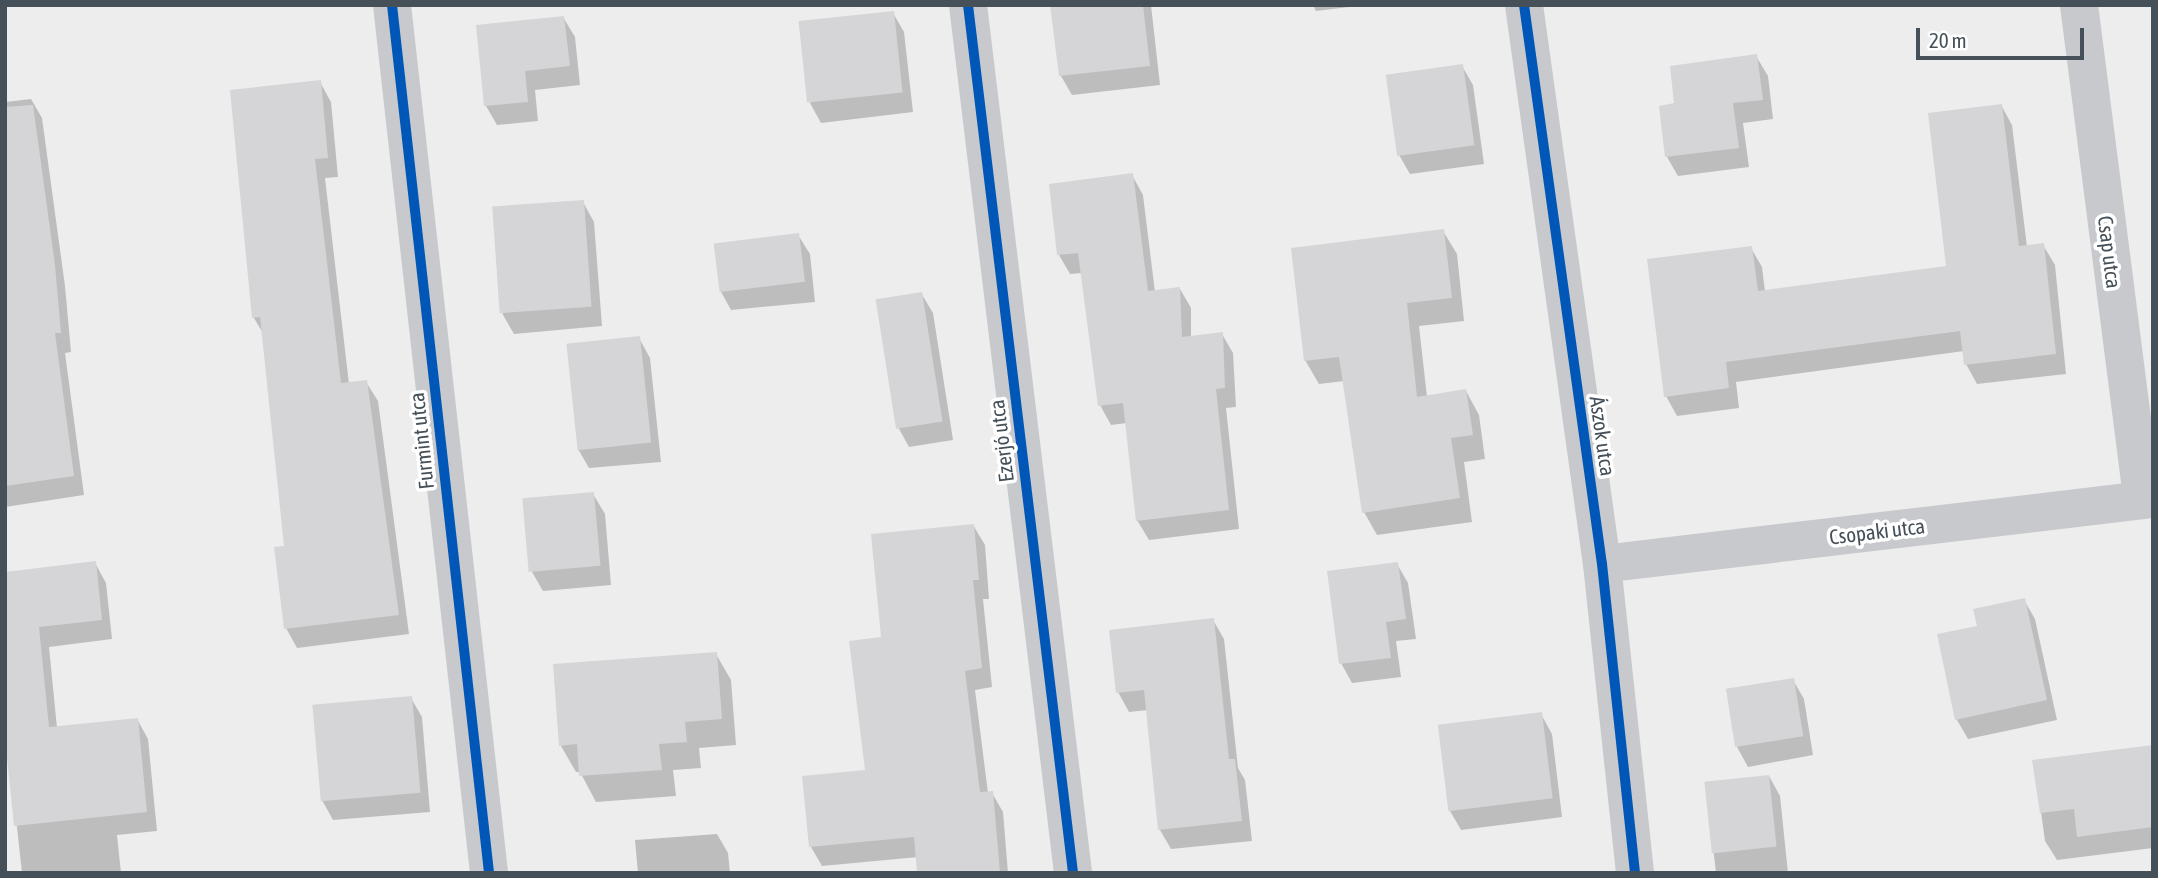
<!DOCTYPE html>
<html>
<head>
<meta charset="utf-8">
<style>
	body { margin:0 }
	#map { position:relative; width:2158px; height:878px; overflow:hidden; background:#eeeded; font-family:"Asap Condensed",sans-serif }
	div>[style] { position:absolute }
	.shadow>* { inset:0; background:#0003 }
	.building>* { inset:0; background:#d5d5d7; transform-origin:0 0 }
	.minor>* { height:38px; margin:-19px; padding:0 19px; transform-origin:19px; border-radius:19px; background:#c7c9cc }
	.cycleway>* { height:10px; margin:-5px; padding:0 5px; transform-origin:5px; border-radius:5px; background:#0057b8 }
	span { translate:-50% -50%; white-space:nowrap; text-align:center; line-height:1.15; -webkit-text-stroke:7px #fff; paint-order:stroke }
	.street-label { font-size:21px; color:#465058 }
	.frame { position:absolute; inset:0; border:7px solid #465058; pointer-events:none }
	.scale { position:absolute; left:1916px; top:28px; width:168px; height:32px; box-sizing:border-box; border:4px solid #465058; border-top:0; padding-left:9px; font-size:21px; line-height:24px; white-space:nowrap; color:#465058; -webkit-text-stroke:5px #fff; paint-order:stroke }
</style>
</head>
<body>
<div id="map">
	<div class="shadow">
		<i style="clip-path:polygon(1052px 5px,1151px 5px,1160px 85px,1072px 95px,1061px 76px)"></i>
		<i style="clip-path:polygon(1313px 5px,1366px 5px,1316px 11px)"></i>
		<i style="clip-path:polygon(893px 13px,904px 32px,913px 112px,821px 123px,810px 103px)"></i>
		<i style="clip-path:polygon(563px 17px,575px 37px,580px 85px,535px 90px,538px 121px,497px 125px,486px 106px)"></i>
		<i style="clip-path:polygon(1756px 56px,1768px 76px,1773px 119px,1743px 123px,1749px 167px,1678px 176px,1667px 157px,1661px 108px,1676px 105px)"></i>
		<i style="clip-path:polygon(1462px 66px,1473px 85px,1484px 164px,1410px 174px,1399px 155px,1387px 77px)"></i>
		<i style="clip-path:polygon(320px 82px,331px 102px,338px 177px,325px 178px,349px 384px,366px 382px,378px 401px,409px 634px,297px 648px,286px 628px,286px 547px,264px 335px,254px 318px)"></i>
		<i style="clip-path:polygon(31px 99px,42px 118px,65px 286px,71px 352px,65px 353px,84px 495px,5px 507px,5px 102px)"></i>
		<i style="clip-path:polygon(2001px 105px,2012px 125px,2027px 247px,2043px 245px,2055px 265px,2066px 374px,1977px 384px,1966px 364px,1964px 351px,1736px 382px,1739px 408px,1677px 416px,1666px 396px,1751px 248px,1762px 267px,1765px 291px,1948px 267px)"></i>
		<i style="clip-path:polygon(1132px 175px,1143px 195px,1155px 292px,1180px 289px,1191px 308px,1191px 337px,1222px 334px,1233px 353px,1236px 407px,1226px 408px,1239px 529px,1149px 540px,1137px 520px,1127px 423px,1111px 425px,1100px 405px,1083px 273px,1070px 274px,1059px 255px,1051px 186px)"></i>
		<i style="clip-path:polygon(583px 202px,594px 222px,602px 326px,514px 334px,503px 315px,494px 213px)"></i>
		<i style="clip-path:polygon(1443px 231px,1457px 254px,1464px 321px,1419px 326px,1427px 397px,1466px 391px,1479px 415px,1485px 459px,1464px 462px,1472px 522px,1377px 535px,1364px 512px,1344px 381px,1319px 384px,1305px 360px)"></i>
		<i style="clip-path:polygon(798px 235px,810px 254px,815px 302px,731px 310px,720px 290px)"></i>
		<i style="clip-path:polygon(921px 293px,933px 313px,953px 440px,909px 447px,898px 427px)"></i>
		<i style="clip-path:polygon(639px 338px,650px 358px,661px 462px,589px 468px,578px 449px)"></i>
		<i style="clip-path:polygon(593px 494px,605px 514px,611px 585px,543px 591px,532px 572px,524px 501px)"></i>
		<i style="clip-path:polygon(973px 525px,985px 545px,989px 599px,983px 599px,992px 687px,975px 690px,988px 793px,992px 793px,1003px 812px,1008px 873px,919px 873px,918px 857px,822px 866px,811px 847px,867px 772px,883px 638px)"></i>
		<i style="clip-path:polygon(95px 563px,106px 583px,112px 639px,49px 647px,57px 728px,137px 719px,148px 739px,157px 831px,117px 835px,121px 873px,22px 873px,5px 718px,5px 573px)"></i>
		<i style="clip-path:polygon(1397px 564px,1408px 583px,1416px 639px,1396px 641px,1401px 677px,1352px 683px,1341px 663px)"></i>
		<i style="clip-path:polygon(2024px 600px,2035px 619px,2057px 720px,1968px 739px,1957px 720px,1939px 636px,1979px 627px)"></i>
		<i style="clip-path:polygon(1213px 620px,1224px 639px,1238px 768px,1245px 780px,1252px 841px,1171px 849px,1160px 830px,1148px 710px,1129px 712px,1118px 692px)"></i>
		<i style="clip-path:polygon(716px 654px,731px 680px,736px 745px,699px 748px,701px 768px,673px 770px,676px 796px,596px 802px,580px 772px,576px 772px,561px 746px)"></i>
		<i style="clip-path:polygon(1793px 680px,1804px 699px,1813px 755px,1748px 767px,1737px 747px)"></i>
		<i style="clip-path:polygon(411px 698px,422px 717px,430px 812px,333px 820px,322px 800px)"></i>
		<i style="clip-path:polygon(1541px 714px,1552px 734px,1562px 817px,1461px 830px,1450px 811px,1440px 727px)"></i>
		<i style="clip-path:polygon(2153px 752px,2153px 848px,2057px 860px,2045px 841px,2034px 761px)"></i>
		<i style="clip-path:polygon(1769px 776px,1780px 796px,1788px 873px,1716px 873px,1706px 783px)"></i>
		<i style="clip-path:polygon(717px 834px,728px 853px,730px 873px,638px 873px,635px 840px)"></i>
	</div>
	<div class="building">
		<i style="clip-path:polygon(1050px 5px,1143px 5px,1150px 66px,1059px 76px)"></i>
		<i style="left:894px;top:11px;width:82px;height:96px;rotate:84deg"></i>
		<i style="clip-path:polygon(564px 16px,570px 66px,525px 71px,528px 102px,484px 106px,476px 25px)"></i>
		<i style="clip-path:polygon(1757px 54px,1763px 100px,1733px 103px,1739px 148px,1665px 157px,1659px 106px,1674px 103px,1670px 66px)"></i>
		<i style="left:1463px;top:64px;width:82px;height:78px;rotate:82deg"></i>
		<i style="clip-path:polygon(321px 80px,328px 158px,315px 159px,341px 383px,367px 380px,399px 615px,284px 629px,274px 547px,284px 546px,260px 317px,252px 318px,230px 90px)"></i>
		<i style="clip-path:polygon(2002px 104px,2019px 246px,2044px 243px,2056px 354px,1964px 365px,1960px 331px,1726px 362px,1729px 388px,1664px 397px,1647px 259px,1752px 246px,1758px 291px,1946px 266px,1928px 113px)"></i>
		<i style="clip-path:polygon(33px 105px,55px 265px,61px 333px,55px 333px,74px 476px,5px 486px,5px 107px)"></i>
		<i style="clip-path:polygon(1133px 173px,1148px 291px,1180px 287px,1182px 337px,1223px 332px,1225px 388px,1216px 389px,1229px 510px,1136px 521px,1123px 403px,1098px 406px,1078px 253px,1057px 255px,1049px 184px)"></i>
		<i style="left:584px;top:200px;width:107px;height:92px;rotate:86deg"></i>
		<i style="clip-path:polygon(1444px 229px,1452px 298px,1407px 303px,1417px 397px,1466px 389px,1473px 435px,1451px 438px,1460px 498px,1362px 513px,1339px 357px,1304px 361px,1291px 248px)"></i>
		<i style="left:799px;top:233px;width:49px;height:86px;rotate:83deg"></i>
		<i style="left:922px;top:292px;width:131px;height:47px;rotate:81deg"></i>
		<i style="left:640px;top:336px;width:107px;height:74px;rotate:84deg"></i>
		<i style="left:594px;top:492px;width:74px;height:72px;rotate:85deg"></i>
		<i style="clip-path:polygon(974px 524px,979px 580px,973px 580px,982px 668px,965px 671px,980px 792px,993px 791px,1000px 873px,917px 873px,914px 837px,809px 847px,802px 776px,865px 770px,849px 641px,881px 637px,871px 534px)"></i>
		<i style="clip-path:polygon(96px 561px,102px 620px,39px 627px,49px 727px,138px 718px,147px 812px,14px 826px,5px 738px,5px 572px)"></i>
		<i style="clip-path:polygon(1398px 562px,1406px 619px,1386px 622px,1391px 658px,1339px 664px,1327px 571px)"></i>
		<i style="clip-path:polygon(2025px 598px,2047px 700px,1955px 720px,1937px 634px,1977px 626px,1973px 609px)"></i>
		<i style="clip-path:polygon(1214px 618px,1229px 759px,1235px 759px,1242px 821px,1158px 830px,1144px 690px,1116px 693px,1109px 630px)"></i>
		<i style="clip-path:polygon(717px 652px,722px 719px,685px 722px,687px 742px,659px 744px,662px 770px,579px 776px,577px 744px,559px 746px,553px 664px)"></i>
		<i style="left:1794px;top:678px;width:59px;height:69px;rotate:81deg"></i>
		<i style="left:412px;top:696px;width:97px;height:100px;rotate:85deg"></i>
		<i style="left:1542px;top:712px;width:87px;height:105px;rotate:83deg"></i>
		<i style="clip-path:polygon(2153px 745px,2153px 827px,2077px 837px,2074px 809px,2040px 813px,2032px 760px)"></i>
		<i style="left:1769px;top:775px;width:72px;height:65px;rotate:84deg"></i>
	</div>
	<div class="minor">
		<i style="left:392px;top:5px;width:873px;rotate:83.62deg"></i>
		<i style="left:968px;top:5px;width:874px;rotate:83.1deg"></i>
		<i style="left:1524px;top:5px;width:564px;rotate:82.06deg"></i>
		<i style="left:1602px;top:564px;width:311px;rotate:83.9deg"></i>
		<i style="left:2079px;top:5px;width:499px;rotate:82.7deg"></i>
		<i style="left:1602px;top:564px;width:555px;rotate:-6.73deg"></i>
	</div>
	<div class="cycleway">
		<i style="left:392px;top:5px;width:873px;rotate:83.62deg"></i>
		<i style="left:968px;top:5px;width:874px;rotate:83.1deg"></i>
		<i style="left:1524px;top:5px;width:564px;rotate:82.06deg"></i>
		<i style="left:1602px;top:564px;width:311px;rotate:83.9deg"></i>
	</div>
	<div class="street-label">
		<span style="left:2110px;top:252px;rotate:83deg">Csap utca</span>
		<span style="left:1603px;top:436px;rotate:82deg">Ászok utca</span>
		<span style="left:421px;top:441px;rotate:-96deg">Furmint utca</span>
		<span style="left:1001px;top:441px;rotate:-97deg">Ezerjó utca</span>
		<span style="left:1877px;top:531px;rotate:-7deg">Csopaki utca</span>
	</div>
	<div class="frame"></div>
	<div class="scale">20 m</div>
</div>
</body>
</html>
